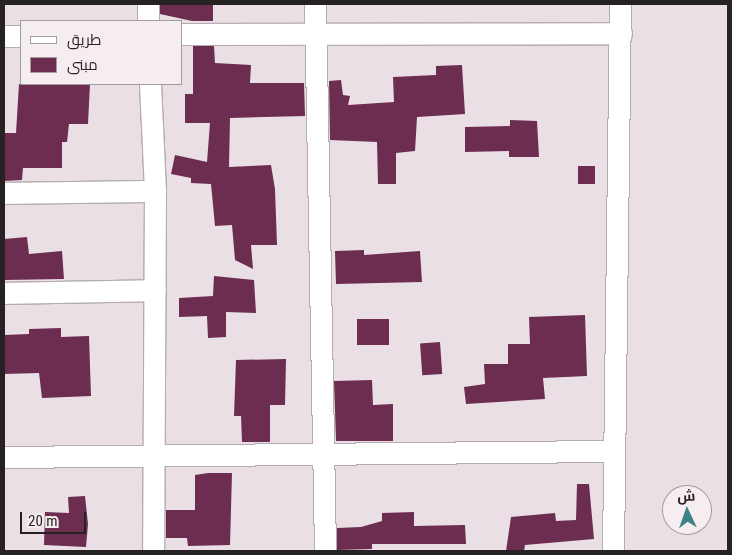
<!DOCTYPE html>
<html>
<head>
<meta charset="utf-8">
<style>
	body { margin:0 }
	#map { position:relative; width:732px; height:555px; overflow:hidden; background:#e9dfe4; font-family:"Roboto Condensed",Cairo,sans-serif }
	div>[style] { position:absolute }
	.building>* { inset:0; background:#6c2d50; transform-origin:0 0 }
	.roads { filter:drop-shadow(1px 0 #b5acb0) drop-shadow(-1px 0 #b5acb0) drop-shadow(0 1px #b5acb0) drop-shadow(0 -1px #b5acb0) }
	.minor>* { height:21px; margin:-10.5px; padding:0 10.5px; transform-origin:10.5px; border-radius:10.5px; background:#fff }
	span { translate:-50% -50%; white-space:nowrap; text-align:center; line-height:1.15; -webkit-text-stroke:5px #f6edf1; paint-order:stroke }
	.frame { position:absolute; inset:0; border:5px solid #262224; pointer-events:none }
	.legend { position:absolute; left:20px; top:20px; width:162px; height:65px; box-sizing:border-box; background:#f6edf1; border:1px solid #a39c9f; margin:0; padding:6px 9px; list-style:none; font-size:15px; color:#262224 }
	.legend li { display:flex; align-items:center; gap:10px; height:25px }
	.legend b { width:25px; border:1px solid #a39c9f }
	.north { position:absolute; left:662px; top:485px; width:50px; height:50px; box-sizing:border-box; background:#f6edf1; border:1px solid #a39c9f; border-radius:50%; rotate:357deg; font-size:14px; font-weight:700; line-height:20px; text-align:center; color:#262224 }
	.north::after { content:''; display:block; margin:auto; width:18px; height:22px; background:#3b8387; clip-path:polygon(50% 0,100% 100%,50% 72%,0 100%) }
	.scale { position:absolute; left:20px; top:512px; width:66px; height:22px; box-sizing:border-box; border:2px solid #262224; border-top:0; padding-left:6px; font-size:15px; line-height:18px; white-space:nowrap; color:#262224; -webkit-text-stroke:4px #f6edf1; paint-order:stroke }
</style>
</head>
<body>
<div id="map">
	<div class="building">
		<i style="clip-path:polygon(160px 4px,213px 4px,213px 21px,192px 21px,160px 14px)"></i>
		<i style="clip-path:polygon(193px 46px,214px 46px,215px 63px,251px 65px,250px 83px,304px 83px,305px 116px,230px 118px,229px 167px,271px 165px,275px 189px,277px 245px,251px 245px,253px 269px,235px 260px,232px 225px,215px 226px,211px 184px,191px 183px,191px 178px,171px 174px,175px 155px,207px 162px,210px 123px,185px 123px,185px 94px,193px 94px)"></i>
		<i style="clip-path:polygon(462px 65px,465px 114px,417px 117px,415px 151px,396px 153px,396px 184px,378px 184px,377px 142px,330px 140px,329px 81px,341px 80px,343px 95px,350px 96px,348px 105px,394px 102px,393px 77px,436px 75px,436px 66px)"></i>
		<i style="clip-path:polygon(19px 84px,90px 84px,88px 124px,69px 124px,67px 142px,62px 142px,62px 168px,23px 168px,22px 180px,4px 181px,4px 133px,16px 133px)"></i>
		<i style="clip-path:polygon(510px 120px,537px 121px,539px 157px,509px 157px,509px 151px,465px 152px,465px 127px,510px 126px)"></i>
		<i style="left:578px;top:166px;width:17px;height:18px"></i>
		<i style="clip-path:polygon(27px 237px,29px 254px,62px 251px,64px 279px,4px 280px,4px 239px)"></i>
		<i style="clip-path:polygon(364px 250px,364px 255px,420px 251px,422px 282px,336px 284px,335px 251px)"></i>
		<i style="clip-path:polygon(214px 276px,254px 280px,256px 313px,226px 312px,226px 337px,208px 338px,207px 316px,179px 317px,179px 298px,213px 296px)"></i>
		<i style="clip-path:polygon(585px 315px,587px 376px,543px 378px,545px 399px,466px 404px,464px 387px,485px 384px,484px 364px,508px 364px,508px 344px,530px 344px,529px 317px)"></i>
		<i style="left:357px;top:319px;width:32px;height:26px"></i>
		<i style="clip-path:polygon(61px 328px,61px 337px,89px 336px,91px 396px,42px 398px,39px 373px,4px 374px,4px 335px,29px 334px,29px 329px)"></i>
		<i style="left:440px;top:342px;width:32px;height:20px;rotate:86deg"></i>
		<i style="clip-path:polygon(286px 359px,285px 405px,270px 405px,270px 442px,242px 442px,241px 416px,234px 416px,236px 360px)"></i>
		<i style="clip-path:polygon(372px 380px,373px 405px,393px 404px,393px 441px,336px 441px,334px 381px)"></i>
		<i style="clip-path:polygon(208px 473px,232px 473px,230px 545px,188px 546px,187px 538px,166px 538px,166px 510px,195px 510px,195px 475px)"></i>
		<i style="clip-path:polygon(577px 484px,589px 484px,594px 539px,525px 545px,524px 551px,506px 551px,511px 517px,555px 513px,556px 521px,576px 520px)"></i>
		<i style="clip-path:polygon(85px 496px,88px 524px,86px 547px,44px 545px,45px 512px,69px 513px,68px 497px)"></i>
		<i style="clip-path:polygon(414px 512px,414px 526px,465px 525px,466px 544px,372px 544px,372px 549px,337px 550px,337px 528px,361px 527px,382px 521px,382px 513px)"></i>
	</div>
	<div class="roads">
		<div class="minor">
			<i style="left:148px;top:4px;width:17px;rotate:90deg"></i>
			<i style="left:315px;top:4px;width:547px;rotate:88.95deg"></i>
			<i style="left:181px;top:34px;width:440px;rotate:-0.1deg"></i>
			<i style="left:4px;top:36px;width:17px"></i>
			<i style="left:150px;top:84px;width:107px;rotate:87.3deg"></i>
			<i style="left:155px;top:191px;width:360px;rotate:90.3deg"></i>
			<i style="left:4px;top:193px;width:151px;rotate:-0.8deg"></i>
			<i style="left:4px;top:293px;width:151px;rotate:-1.1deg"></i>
			<i style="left:4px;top:457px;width:608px;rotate:-0.57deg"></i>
			<i style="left:613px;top:551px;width:547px;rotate:-89.27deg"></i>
		</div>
	</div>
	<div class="frame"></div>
	<ul class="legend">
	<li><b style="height:6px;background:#fff"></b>طريق</li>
	<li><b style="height:14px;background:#6c2d50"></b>مبنى</li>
	</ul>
	<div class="north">ش</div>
	<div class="scale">20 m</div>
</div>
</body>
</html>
